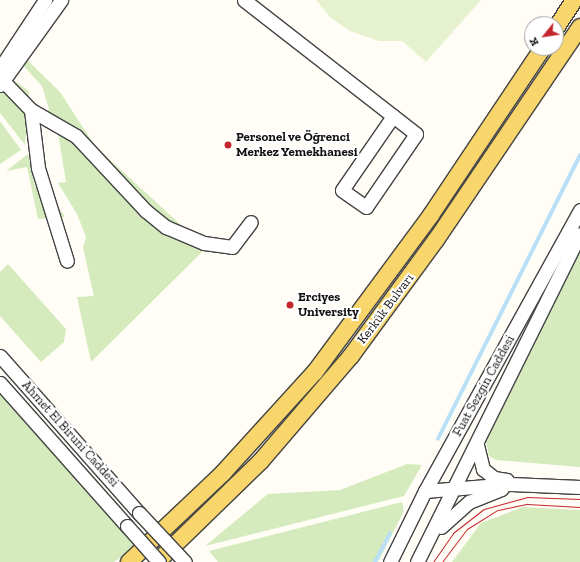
<!DOCTYPE html>
<html>
<head>
<meta charset="utf-8">
<style>
	body { margin:0 }
	#map { position:relative; width:580px; height:562px; overflow:hidden; background:#fffdf5; font-family:"Zilla Slab",serif }
	div>[style] { position:absolute }
	.green>* { inset:0; background:#d5ebbd }
	.pitch>* { inset:0; background:#e6f2cf }
	.stream>* { height:3.5px; margin:-1.75px; padding:0 1.75px; transform-origin:1.75px; border-radius:1.75px; background:#b9e0f7 }
	.roads { filter:drop-shadow(1px 0 #444) drop-shadow(-1px 0 #444) drop-shadow(0 1px #444) drop-shadow(0 -1px #444) }
	.minor>* { height:13px; margin:-6.5px; padding:0 6.5px; transform-origin:6.5px; border-radius:6.5px; background:#fff }
	.major>* { height:16px; margin:-8px; padding:0 8px; transform-origin:8px; border-radius:8px; background:#f9d66b }
	.tram>* { height:1px; margin:-0.5px; padding:0 0.5px; transform-origin:0.5px; border-radius:0.5px; background:#c4262e }
	.bridges { filter:drop-shadow(1px 0 #444) drop-shadow(-1px 0 #444) drop-shadow(0 1px #444) drop-shadow(0 -1px #444) }
	.minor-bridge>* { height:13px; margin:-6.5px; padding:0 6.5px; transform-origin:6.5px; border-radius:6.5px; background:#fff }
	.dots>* { width:11px; height:11px; translate:-50% -50%; box-sizing:border-box; border:2px solid #fff; border-radius:50% }
	span { translate:-50% -50%; white-space:nowrap; text-align:center; line-height:1.15; -webkit-text-stroke:4px #fff; paint-order:stroke }
	.poi-label { font-size:13px; color:#111; font-weight:700 }
	.left { translate:0 -50%; text-align:left }
	.street-label { font-size:13px; color:#111 }
	.north { position:absolute; left:524px; top:16px; width:40px; height:40px; box-sizing:border-box; background:#fff; border:1px solid #a0a0a0; border-radius:50%; rotate:240deg; font-size:11px; font-weight:700; line-height:16px; text-align:center; color:#111 }
	.north::after { content:''; display:block; margin:auto; width:14px; height:18px; background:#c4262e; clip-path:polygon(50% 0,100% 100%,50% 72%,0 100%) }
</style>
</head>
<body>
<div id="map">
	<div class="green">
		<i style="clip-path:polygon(21px 54px,60px 92px,95px 146px,206px 248px,91px 362px,77px 297px,94px 296px,83px 248px,86px 237px,77px 214px,58px 183px,66px 182px,55px 115px,46px 115px,49px 109px,42px 86px,18px 60px)"></i>
		<i style="clip-path:polygon(8px 76px,29px 91px,25px 145px,0 113px,0 89px)"></i>
		<i style="clip-path:polygon(0 121px,21px 150px,0 164px)"></i>
		<i style="clip-path:polygon(28px 154px,35px 187px,43px 184px,65px 217px,38px 219px,27px 167px,6px 171px)"></i>
		<i style="clip-path:polygon(580px 245px,580px 467px,496px 460px,489px 456px,486px 442px)"></i>
		<i style="clip-path:polygon(8px 264px,66px 329px,64px 342px,41px 362px,0 316px,0 272px)"></i>
		<i style="clip-path:polygon(0 392px,137px 544px,114px 562px,0 562px)"></i>
		<i style="clip-path:polygon(407px 464px,422px 465px,404px 496px,205px 546px,268px 494px,340px 490px)"></i>
		<i style="clip-path:polygon(402px 502px,404px 511px,378px 562px,218px 562px,209px 551px)"></i>
		<i style="clip-path:polygon(523px 507px,580px 510px,580px 562px,452px 562px,481px 523px)"></i>
	</div>
	<div class="pitch">
		<i style="clip-path:polygon(316px 0,481px 0,426px 62px,402px 41px,379px 41px,350px 31px,331px 18px)"></i>
	</div>
	<div class="stream">
		<i style="left:438px;top:439px;width:317px;rotate:-63.4deg"></i>
		<i style="left:375px;top:562px;width:32px;rotate:-62deg"></i>
	</div>
	<div class="roads">
		<div class="minor">
			<i style="left:244px;top:0;width:218px;rotate:37.9deg"></i>
			<i style="left:416px;top:134px;width:88px;rotate:124.4deg"></i>
			<i style="left:366px;top:207px;width:29px;rotate:-145deg"></i>
			<i style="left:342px;top:190px;width:90px;rotate:-55.4deg"></i>
			<i style="left:0;top:68px;width:82px;rotate:-56.5deg"></i>
			<i style="left:3px;top:81px;width:40px;rotate:46deg"></i>
			<i style="left:31px;top:110px;width:52px;rotate:30deg"></i>
			<i style="left:76px;top:136px;width:103px;rotate:47deg"></i>
			<i style="left:146px;top:211px;width:26px;rotate:39deg"></i>
			<i style="left:166px;top:227px;width:41px;rotate:22.8deg"></i>
			<i style="left:204px;top:243px;width:28px;rotate:8deg"></i>
			<i style="left:232px;top:247px;width:31px;rotate:-53deg"></i>
			<i style="left:0;top:85px;width:105px;rotate:-54.3deg"></i>
			<i style="left:31px;top:110px;width:58px;rotate:83.1deg"></i>
			<i style="left:38px;top:168px;width:97px;rotate:72.7deg"></i>
			<i style="left:0;top:356px;width:210px;rotate:48.5deg"></i>
			<i style="left:0;top:383px;width:191px;rotate:48.4deg"></i>
			<i style="left:477px;top:445px;width:25px;rotate:76deg"></i>
			<i style="left:483px;top:469px;width:14px;rotate:39deg"></i>
			<i style="left:494px;top:478px;width:13px;rotate:9deg"></i>
			<i style="left:425px;top:491px;width:86px;rotate:-4.7deg"></i>
			<i style="left:511px;top:484px;width:69px;rotate:2.5deg"></i>
			<i style="left:441px;top:527px;width:38px;rotate:-42deg"></i>
			<i style="left:469px;top:502px;width:35px;rotate:-22deg"></i>
			<i style="left:390px;top:562px;width:79px;rotate:-63.8deg"></i>
			<i style="left:425px;top:491px;width:321px;rotate:-61.1deg"></i>
			<i style="left:417px;top:562px;width:366px;rotate:-63.6deg"></i>
		</div>
		<div class="major">
			<i style="left:556px;top:28px;width:33px;rotate:-57deg"></i>
			<i style="left:129px;top:562px;width:129px;rotate:-43.4deg"></i>
			<i style="left:223px;top:473px;width:137px;rotate:-47.7deg"></i>
			<i style="left:315px;top:372px;width:195px;rotate:-53.5deg"></i>
			<i style="left:431px;top:215px;width:201px;rotate:-56.2deg"></i>
			<i style="left:157px;top:562px;width:145px;rotate:-44.2deg"></i>
			<i style="left:261px;top:461px;width:138px;rotate:-49.4deg"></i>
			<i style="left:351px;top:356px;width:144px;rotate:-53.8deg"></i>
			<i style="left:436px;top:240px;width:257px;rotate:-55.9deg"></i>
		</div>
	</div>
	<div class="tram">
		<i style="left:433px;top:562px;width:35px;rotate:-55deg"></i>
		<i style="left:453px;top:533px;width:39px;rotate:-38deg"></i>
		<i style="left:484px;top:509px;width:45px;rotate:-15.6deg"></i>
		<i style="left:527px;top:497px;width:53px;rotate:2.2deg"></i>
		<i style="left:442px;top:562px;width:41px;rotate:-52.9deg"></i>
		<i style="left:467px;top:529px;width:36px;rotate:-32deg"></i>
		<i style="left:498px;top:510px;width:30px;rotate:-12deg"></i>
		<i style="left:527px;top:504px;width:53px;rotate:3.2deg"></i>
	</div>
	<div class="bridges">
		<div class="minor-bridge">
			<i style="left:139px;top:513px;width:67px;rotate:46.8deg"></i>
			<i style="left:127px;top:526px;width:48px;rotate:48.4deg"></i>
		</div>
	</div>
	<div class="dots">
		<i style="left:228px;top:145px;background:#c4262e"></i>
		<i style="left:290px;top:305px;background:#c4262e"></i>
	</div>
	<div class="poi-label">
		<span class="left" style="left:236px;top:145px">Personel ve Öğrenci<br>Merkez Yemekhanesi</span>
		<span class="left" style="left:298px;top:305px">Erciyes<br>University</span>
	</div>
	<div class="street-label">
		<span style="left:386px;top:309px;rotate:-53deg">Kerkük Bulvarı</span>
		<span style="left:484px;top:386px;rotate:-61deg">Fuat Sezgin Caddesi</span>
		<span style="left:70px;top:434px;rotate:48deg">Ahmet El Biruni Caddesi</span>
	</div>
	<div class="north">K</div>
</div>
</body>
</html>
